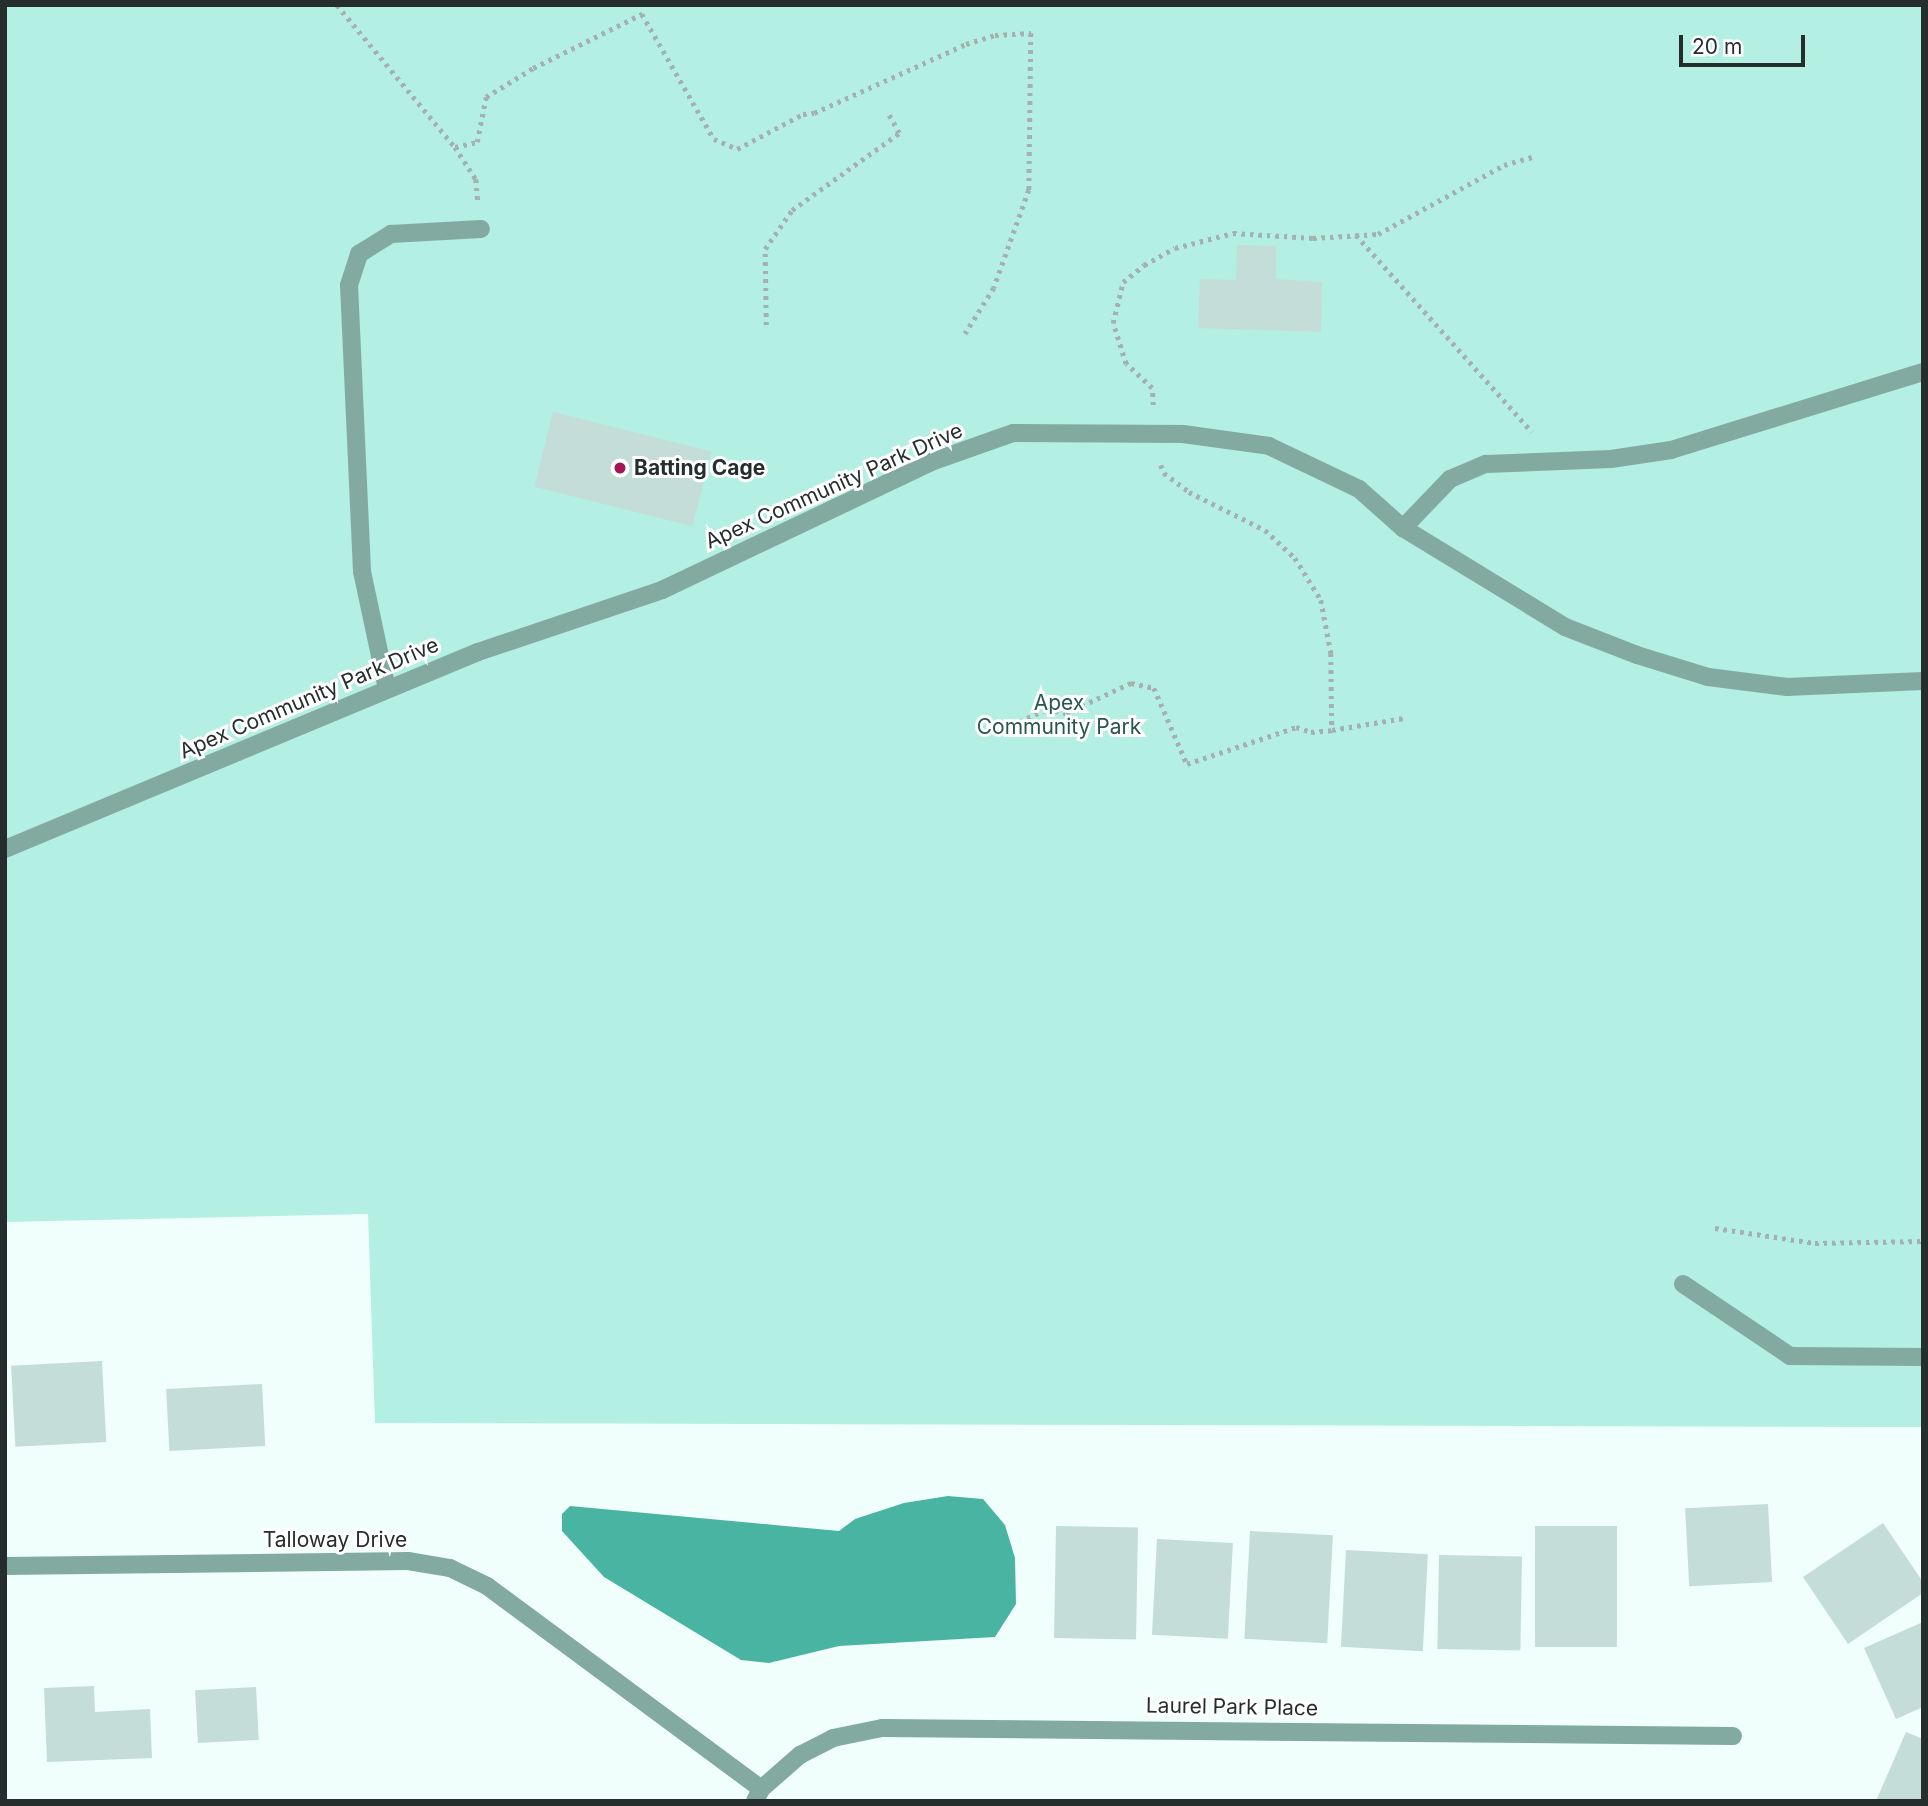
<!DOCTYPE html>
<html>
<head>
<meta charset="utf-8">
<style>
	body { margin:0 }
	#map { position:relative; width:1928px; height:1806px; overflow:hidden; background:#f0fffb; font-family:Inter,sans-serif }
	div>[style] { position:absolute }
	.green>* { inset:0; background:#b3efe2 }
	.water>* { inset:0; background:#4ab4a2 }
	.building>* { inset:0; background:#c4ddd8; transform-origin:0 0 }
	.path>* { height:4.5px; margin-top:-2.25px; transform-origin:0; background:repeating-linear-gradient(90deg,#a4b1ae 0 3.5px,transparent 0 8.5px) }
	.service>* { height:18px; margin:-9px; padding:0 9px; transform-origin:9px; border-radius:9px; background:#82aaa1 }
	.minor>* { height:18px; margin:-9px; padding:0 9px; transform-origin:9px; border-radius:9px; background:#82aaa1 }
	.dots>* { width:19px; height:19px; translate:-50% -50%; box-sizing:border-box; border:4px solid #fff; border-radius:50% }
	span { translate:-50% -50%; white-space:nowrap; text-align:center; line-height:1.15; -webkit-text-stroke:6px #fff; paint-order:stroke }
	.poi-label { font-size:21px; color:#252e2c; font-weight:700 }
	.left { translate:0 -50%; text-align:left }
	.street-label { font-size:21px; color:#252e2c }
	.park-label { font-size:21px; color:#29564e }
	.frame { position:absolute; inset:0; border:7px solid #252e2c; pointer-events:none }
	.scale { position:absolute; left:1679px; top:35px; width:126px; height:32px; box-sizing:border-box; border:4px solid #252e2c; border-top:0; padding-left:9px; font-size:21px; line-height:24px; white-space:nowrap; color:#252e2c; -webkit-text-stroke:5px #fff; paint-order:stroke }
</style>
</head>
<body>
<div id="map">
	<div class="green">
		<i style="clip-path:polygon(5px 5px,1923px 5px,1923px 1427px,375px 1423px,368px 1214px,5px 1222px)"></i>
	</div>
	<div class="water">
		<i style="clip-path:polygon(948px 1496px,983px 1499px,1005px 1525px,1015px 1558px,1016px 1604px,995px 1637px,839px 1646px,769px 1663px,741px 1660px,604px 1577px,562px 1531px,562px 1514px,570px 1506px,839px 1531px,855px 1519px,904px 1503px)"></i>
	</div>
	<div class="building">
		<i style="clip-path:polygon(1237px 245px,1276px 246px,1276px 279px,1322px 282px,1321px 332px,1198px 328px,1200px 279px,1236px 280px)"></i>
		<i style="left:553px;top:412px;width:163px;height:77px;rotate:14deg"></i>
		<i style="left:102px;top:1361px;width:81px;height:91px;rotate:87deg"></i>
		<i style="left:262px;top:1384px;width:62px;height:96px;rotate:87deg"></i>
		<i style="left:1768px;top:1504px;width:78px;height:83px;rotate:87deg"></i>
		<i style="clip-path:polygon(1883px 1523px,1923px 1582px,1923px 1593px,1848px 1644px,1803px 1577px)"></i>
		<i style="left:1056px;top:1526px;width:82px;height:112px;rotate:1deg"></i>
		<i style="left:1535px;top:1526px;width:82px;height:121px"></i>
		<i style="left:1250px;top:1531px;width:83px;height:108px;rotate:3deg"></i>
		<i style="left:1157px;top:1539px;width:76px;height:96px;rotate:3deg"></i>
		<i style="left:1346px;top:1550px;width:82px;height:97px;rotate:3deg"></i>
		<i style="left:1439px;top:1555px;width:83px;height:94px;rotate:1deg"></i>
		<i style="clip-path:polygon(1923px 1622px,1923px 1707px,1896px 1719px,1864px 1648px)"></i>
		<i style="clip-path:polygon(94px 1686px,95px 1712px,150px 1709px,152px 1758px,47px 1762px,44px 1688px)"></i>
		<i style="left:256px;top:1687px;width:53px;height:61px;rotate:87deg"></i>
		<i style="clip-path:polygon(1906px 1732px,1923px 1739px,1923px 1801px,1876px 1801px)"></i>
	</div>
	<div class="path">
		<i style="left:337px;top:5px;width:185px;rotate:50.3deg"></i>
		<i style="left:455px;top:147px;width:38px;rotate:57deg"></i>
		<i style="left:476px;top:179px;width:21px;rotate:85deg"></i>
		<i style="left:455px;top:147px;width:23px;rotate:-13deg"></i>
		<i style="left:477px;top:142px;width:46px;rotate:-78.7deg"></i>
		<i style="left:486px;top:97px;width:55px;rotate:-31.7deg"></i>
		<i style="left:533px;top:68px;width:122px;rotate:-26.4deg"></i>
		<i style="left:642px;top:14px;width:144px;rotate:60.1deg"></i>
		<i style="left:714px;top:139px;width:25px;rotate:23deg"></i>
		<i style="left:737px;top:149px;width:75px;rotate:-27.9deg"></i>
		<i style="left:803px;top:114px;width:11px;rotate:-5deg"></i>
		<i style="left:814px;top:113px;width:167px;rotate:-24.4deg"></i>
		<i style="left:966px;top:44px;width:30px;rotate:-17deg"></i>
		<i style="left:995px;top:35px;width:36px;rotate:-3deg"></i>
		<i style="left:1031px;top:33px;width:157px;rotate:90.7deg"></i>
		<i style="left:1029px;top:190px;width:104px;rotate:109.7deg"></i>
		<i style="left:994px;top:288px;width:54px;rotate:122.2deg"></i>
		<i style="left:1356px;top:235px;width:264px;rotate:48.2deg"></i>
		<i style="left:766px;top:325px;width:76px;rotate:-90.8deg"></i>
		<i style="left:765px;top:249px;width:47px;rotate:-55.3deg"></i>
		<i style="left:792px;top:210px;width:132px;rotate:-35.7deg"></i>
		<i style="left:899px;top:133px;width:21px;rotate:-119deg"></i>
		<i style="left:1153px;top:405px;width:17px;rotate:-93deg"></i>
		<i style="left:1152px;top:388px;width:35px;rotate:-137deg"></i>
		<i style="left:1126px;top:364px;width:43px;rotate:-107.6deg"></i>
		<i style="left:1113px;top:323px;width:42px;rotate:-76.3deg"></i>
		<i style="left:1123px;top:282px;width:27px;rotate:-39deg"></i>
		<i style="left:1144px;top:265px;width:35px;rotate:-29deg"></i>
		<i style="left:1175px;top:248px;width:60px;rotate:-14.5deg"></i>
		<i style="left:1233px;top:233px;width:80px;rotate:3.6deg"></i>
		<i style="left:1313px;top:238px;width:65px;rotate:-3.5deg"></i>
		<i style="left:1378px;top:234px;width:144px;rotate:-28.7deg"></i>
		<i style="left:1504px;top:165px;width:29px;rotate:-16deg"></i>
		<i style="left:1161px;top:465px;width:9px;rotate:69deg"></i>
		<i style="left:1164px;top:473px;width:31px;rotate:37deg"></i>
		<i style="left:1189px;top:492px;width:85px;rotate:26.6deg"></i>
		<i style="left:1265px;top:530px;width:41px;rotate:43deg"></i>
		<i style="left:1295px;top:558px;width:49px;rotate:58.2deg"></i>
		<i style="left:1321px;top:600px;width:54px;rotate:79.3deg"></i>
		<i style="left:1331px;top:653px;width:77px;rotate:89.3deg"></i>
		<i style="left:1332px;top:730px;width:73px;rotate:-9.5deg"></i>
		<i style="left:996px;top:732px;width:56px;rotate:-24.3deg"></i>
		<i style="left:1047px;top:709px;width:19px;rotate:12deg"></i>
		<i style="left:1066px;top:713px;width:72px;rotate:-24.8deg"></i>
		<i style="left:1131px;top:683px;width:24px;rotate:12deg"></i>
		<i style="left:1154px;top:688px;width:83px;rotate:66.5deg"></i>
		<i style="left:1187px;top:764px;width:115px;rotate:-18.7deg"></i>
		<i style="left:1296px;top:727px;width:16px;rotate:18deg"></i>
		<i style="left:1311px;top:732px;width:21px;rotate:-5deg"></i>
		<i style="left:1715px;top:1228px;width:101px;rotate:8.5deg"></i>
		<i style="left:1815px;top:1243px;width:108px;rotate:-1.1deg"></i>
	</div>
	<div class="service">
		<i style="left:1403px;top:528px;width:68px;rotate:-46.2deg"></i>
		<i style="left:1450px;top:479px;width:39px;rotate:-23deg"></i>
		<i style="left:1486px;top:464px;width:125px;rotate:-2.3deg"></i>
		<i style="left:1611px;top:459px;width:61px;rotate:-8.5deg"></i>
		<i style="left:1671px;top:450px;width:264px;rotate:-17.2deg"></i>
		<i style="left:387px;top:689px;width:121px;rotate:-102deg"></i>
		<i style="left:362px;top:571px;width:286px;rotate:-92.6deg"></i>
		<i style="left:349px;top:285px;width:33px;rotate:-72deg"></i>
		<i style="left:359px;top:254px;width:38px;rotate:-32deg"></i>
		<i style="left:391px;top:234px;width:90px;rotate:-3.2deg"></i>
		<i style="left:5px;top:849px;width:512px;rotate:-22.61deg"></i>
		<i style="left:478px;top:652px;width:194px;rotate:-18.6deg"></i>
		<i style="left:662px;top:590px;width:298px;rotate:-25.4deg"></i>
		<i style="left:931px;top:462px;width:87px;rotate:-19.5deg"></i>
		<i style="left:1013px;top:433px;width:170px;rotate:0.3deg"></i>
		<i style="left:1183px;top:434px;width:87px;rotate:7.9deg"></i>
		<i style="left:1269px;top:446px;width:100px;rotate:25.5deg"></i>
		<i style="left:1359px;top:489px;width:59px;rotate:41.6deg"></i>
		<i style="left:1403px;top:528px;width:190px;rotate:31.4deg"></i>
		<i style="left:1565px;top:627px;width:77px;rotate:21.3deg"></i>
		<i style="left:1637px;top:655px;width:74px;rotate:17.2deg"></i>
		<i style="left:1708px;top:677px;width:80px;rotate:7.2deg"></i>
		<i style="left:1787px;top:687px;width:136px;rotate:-2.5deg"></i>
		<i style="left:1683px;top:1284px;width:129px;rotate:33.9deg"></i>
		<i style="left:1790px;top:1356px;width:133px;rotate:0.4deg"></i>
	</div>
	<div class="minor">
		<i style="left:5px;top:1566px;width:403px;rotate:-0.7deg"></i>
		<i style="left:408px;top:1561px;width:43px;rotate:9.5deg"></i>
		<i style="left:450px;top:1568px;width:41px;rotate:25.9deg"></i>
		<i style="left:487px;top:1586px;width:341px;rotate:36.5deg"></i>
		<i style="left:755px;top:1801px;width:13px;rotate:-63deg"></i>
		<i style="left:761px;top:1789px;width:52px;rotate:-41.1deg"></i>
		<i style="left:800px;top:1755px;width:37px;rotate:-27deg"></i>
		<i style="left:833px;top:1738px;width:50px;rotate:-11.5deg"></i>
		<i style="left:882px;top:1728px;width:851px;rotate:0.54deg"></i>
	</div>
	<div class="dots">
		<i style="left:620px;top:468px;background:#a51658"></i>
	</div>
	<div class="poi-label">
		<span class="left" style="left:634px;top:468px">Batting Cage</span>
	</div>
	<div class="street-label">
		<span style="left:834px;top:486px;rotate:-24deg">Apex Community Park Drive</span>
		<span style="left:309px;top:698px;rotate:-23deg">Apex Community Park Drive</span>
		<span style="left:335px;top:1540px">Talloway Drive</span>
		<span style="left:1232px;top:1707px;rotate:1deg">Laurel Park Place</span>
	</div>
	<div class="park-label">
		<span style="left:1059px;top:715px">Apex<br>Community Park</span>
	</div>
	<div class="frame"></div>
	<div class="scale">20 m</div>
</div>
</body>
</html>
